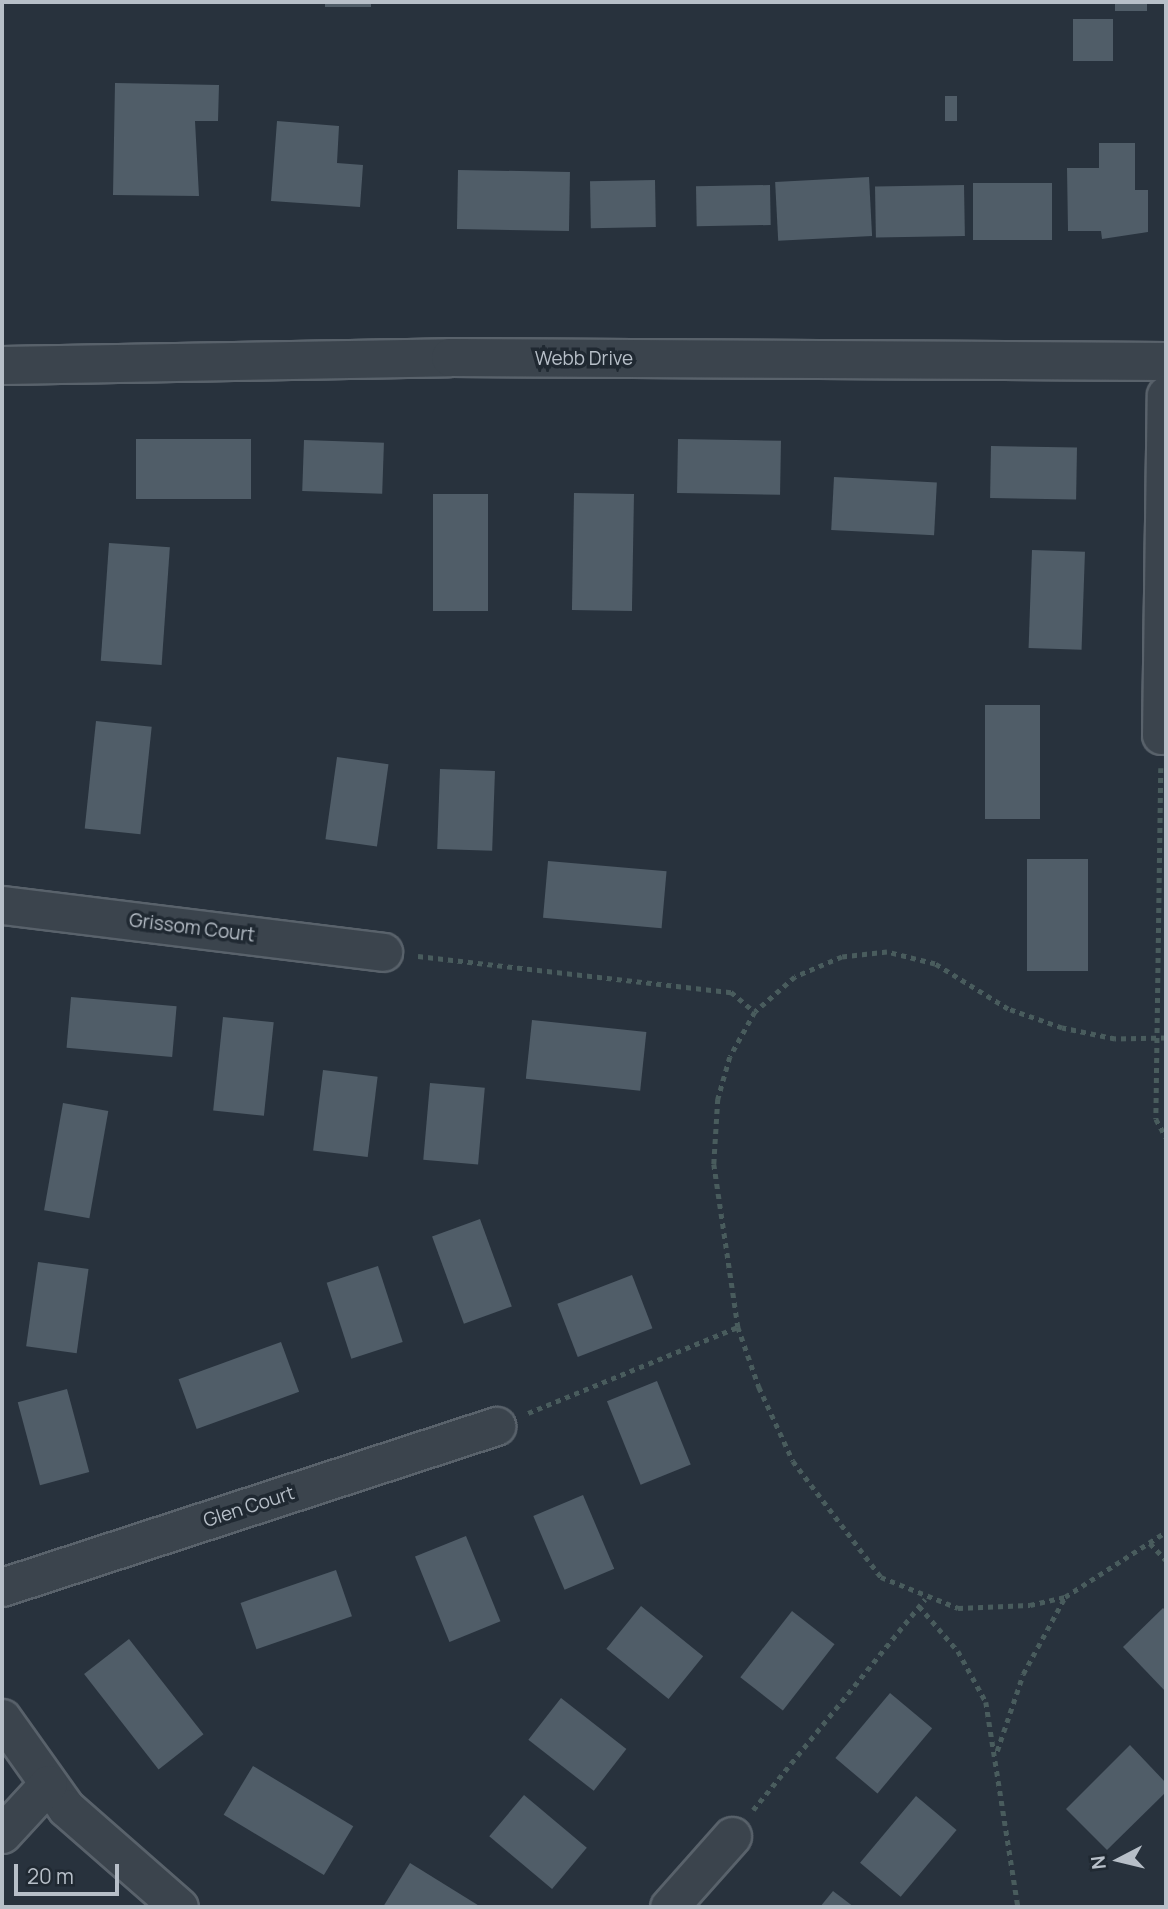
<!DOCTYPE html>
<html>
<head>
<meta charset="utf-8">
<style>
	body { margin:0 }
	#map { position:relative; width:1168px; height:1909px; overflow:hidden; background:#28323d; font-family:Manrope,sans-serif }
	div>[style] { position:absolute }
	.building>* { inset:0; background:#505d68; transform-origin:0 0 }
	.path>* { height:4.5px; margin-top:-2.25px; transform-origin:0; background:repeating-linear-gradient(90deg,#495c5d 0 5px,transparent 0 10px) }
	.roads { filter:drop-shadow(2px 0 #59626b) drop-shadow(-2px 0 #59626b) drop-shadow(0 2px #59626b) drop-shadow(0 -2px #59626b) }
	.minor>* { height:37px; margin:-18.5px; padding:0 18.5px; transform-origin:18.5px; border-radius:18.5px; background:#3b444d }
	span { translate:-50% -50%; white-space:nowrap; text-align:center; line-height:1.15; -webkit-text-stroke:7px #202932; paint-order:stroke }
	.street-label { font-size:19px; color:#b7bfc8 }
	.frame { position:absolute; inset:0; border:4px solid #b7bfc8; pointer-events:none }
	.north { position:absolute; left:1084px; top:1825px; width:70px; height:70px; -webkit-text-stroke:5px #202932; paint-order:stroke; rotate:263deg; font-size:19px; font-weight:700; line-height:28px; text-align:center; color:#b7bfc8 }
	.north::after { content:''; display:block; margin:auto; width:24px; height:32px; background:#b7bfc8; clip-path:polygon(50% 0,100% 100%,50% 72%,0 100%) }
	.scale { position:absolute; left:14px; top:1864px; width:105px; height:32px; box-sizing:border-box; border:4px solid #b7bfc8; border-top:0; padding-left:9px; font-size:21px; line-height:24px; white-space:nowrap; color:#b7bfc8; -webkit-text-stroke:5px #202932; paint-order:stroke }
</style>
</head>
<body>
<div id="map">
	<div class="building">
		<i style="left:325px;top:2px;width:46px;height:5px"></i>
		<i style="left:1115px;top:2px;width:32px;height:9px"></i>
		<i style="left:1113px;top:19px;width:42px;height:40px;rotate:90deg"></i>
		<i style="clip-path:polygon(115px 83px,219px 85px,218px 121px,195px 121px,199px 196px,113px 195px)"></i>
		<i style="left:945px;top:96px;width:12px;height:25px"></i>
		<i style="clip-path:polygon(277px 121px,339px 126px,337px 163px,363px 165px,360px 207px,271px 201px)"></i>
		<i style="clip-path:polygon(1099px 143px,1135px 143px,1135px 190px,1148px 190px,1148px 232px,1102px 239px,1101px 231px,1068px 231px,1067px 168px,1099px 168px)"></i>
		<i style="left:458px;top:170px;width:112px;height:59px;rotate:1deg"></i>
		<i style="left:869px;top:177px;width:59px;height:94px;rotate:87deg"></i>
		<i style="left:655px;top:180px;width:47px;height:65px;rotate:89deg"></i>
		<i style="left:973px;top:183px;width:79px;height:57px"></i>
		<i style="left:770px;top:185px;width:40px;height:74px;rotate:89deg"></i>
		<i style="left:964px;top:185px;width:51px;height:89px;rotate:89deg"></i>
		<i style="left:251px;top:439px;width:60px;height:115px;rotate:90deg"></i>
		<i style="left:678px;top:439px;width:103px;height:54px;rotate:1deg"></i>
		<i style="left:304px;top:440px;width:80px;height:51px;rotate:2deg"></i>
		<i style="left:991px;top:446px;width:86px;height:52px;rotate:1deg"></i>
		<i style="left:834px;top:477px;width:103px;height:53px;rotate:3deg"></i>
		<i style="left:574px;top:493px;width:60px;height:117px;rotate:1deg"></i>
		<i style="left:433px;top:494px;width:55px;height:117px"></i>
		<i style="left:109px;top:543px;width:61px;height:118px;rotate:4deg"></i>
		<i style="left:1032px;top:550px;width:53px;height:98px;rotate:2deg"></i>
		<i style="left:985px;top:705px;width:55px;height:114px"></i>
		<i style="left:96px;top:721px;width:56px;height:108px;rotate:6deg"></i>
		<i style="left:337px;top:757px;width:52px;height:83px;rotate:8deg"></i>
		<i style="left:440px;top:769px;width:55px;height:80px;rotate:2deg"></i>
		<i style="left:1027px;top:859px;width:61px;height:112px"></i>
		<i style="left:548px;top:861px;width:119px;height:57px;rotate:5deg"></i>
		<i style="left:71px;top:997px;width:106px;height:51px;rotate:5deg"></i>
		<i style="left:223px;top:1017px;width:51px;height:94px;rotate:6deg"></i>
		<i style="left:532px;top:1020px;width:115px;height:59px;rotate:6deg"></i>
		<i style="left:323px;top:1070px;width:55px;height:81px;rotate:7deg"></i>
		<i style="left:430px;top:1083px;width:55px;height:77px;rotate:5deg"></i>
		<i style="left:63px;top:1103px;width:46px;height:109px;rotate:10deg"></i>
		<i style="left:480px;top:1219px;width:93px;height:51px;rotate:70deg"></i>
		<i style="left:38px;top:1262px;width:51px;height:85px;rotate:8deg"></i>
		<i style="left:378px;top:1266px;width:80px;height:54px;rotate:72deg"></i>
		<i style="left:632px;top:1275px;width:57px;height:80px;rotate:69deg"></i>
		<i style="left:281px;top:1342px;width:53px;height:109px;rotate:70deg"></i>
		<i style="left:657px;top:1381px;width:90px;height:54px;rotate:68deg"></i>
		<i style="left:67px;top:1389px;width:86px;height:51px;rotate:75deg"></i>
		<i style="left:583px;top:1495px;width:80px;height:54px;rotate:67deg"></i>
		<i style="left:466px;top:1536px;width:92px;height:55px;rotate:68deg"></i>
		<i style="left:336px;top:1570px;width:49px;height:101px;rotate:71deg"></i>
		<i style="left:641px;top:1606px;width:80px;height:55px;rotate:39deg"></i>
		<i style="clip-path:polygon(1163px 1608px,1166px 1611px,1166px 1692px,1123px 1647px)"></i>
		<i style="left:792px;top:1611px;width:54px;height:84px;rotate:38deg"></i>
		<i style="left:129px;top:1639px;width:121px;height:57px;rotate:52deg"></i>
		<i style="left:890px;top:1693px;width:55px;height:85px;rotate:40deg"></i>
		<i style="left:561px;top:1698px;width:83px;height:53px;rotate:38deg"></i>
		<i style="clip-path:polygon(1130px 1745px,1166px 1783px,1166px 1792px,1107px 1850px,1066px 1809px)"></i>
		<i style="left:253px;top:1766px;width:117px;height:57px;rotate:31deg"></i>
		<i style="left:524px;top:1795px;width:82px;height:54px;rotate:40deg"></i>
		<i style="left:916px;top:1796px;width:53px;height:87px;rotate:40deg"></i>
		<i style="clip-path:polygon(410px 1863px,481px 1907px,383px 1907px)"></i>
		<i style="clip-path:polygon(833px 1891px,854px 1907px,820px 1907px)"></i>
	</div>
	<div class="path">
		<i style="left:1161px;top:768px;width:351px;rotate:90.8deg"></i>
		<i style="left:1156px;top:1119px;width:21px;rotate:61deg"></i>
		<i style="left:418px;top:956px;width:315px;rotate:6.6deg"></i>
		<i style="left:731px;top:992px;width:31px;rotate:40deg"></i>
		<i style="left:1166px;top:1038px;width:51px;rotate:178.9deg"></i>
		<i style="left:1115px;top:1039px;width:54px;rotate:-168.3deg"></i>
		<i style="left:1062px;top:1028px;width:57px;rotate:-160.6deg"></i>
		<i style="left:1008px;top:1009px;width:86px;rotate:-148.3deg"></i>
		<i style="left:935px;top:964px;width:49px;rotate:-166deg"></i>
		<i style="left:887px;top:952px;width:45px;rotate:173.7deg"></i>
		<i style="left:842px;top:957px;width:51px;rotate:156.9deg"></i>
		<i style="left:795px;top:977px;width:53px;rotate:138.8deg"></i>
		<i style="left:755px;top:1012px;width:51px;rotate:119.1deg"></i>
		<i style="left:730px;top:1057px;width:44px;rotate:105.9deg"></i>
		<i style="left:718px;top:1099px;width:65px;rotate:93.5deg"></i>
		<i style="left:714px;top:1164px;width:165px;rotate:81.6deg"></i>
		<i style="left:738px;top:1327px;width:64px;rotate:70.7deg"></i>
		<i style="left:759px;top:1387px;width:81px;rotate:65.3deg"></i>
		<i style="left:793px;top:1461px;width:146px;rotate:52.8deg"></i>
		<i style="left:881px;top:1577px;width:83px;rotate:21.9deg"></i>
		<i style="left:958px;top:1608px;width:72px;rotate:-2.4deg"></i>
		<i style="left:1030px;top:1605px;width:36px;rotate:-13deg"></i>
		<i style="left:1065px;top:1597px;width:120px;rotate:-32.8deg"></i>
		<i style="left:528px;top:1413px;width:227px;rotate:-22.3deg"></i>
		<i style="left:1150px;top:1543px;width:23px;rotate:47deg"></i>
		<i style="left:919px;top:1606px;width:60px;rotate:49.1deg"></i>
		<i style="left:958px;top:1651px;width:58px;rotate:61.2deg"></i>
		<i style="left:986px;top:1702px;width:207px;rotate:81.1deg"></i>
		<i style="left:997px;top:1751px;width:81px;rotate:-71.3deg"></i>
		<i style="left:1023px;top:1674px;width:88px;rotate:-61.4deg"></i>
		<i style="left:753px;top:1810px;width:272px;rotate:-50.8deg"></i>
	</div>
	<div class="roads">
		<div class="minor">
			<i style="left:2px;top:365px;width:448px;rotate:-1deg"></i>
			<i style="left:450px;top:357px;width:716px;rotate:0.32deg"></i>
			<i style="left:1161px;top:735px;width:340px;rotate:-89.2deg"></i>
			<i style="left:2px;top:905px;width:384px;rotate:7deg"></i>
			<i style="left:2px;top:1587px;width:520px;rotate:-18.05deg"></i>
			<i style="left:2px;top:1718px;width:110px;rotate:54.6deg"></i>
			<i style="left:66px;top:1808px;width:150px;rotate:41.2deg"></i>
			<i style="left:2px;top:1834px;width:68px;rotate:-47.4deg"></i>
			<i style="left:669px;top:1907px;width:95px;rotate:-48.4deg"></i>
		</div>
	</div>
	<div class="street-label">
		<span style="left:584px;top:359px">Webb Drive</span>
		<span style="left:192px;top:928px;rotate:7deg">Grissom Court</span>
		<span style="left:249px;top:1507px;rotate:-18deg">Glen Court</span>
	</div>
	<div class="frame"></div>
	<div class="north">N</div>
	<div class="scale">20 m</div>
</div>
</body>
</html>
